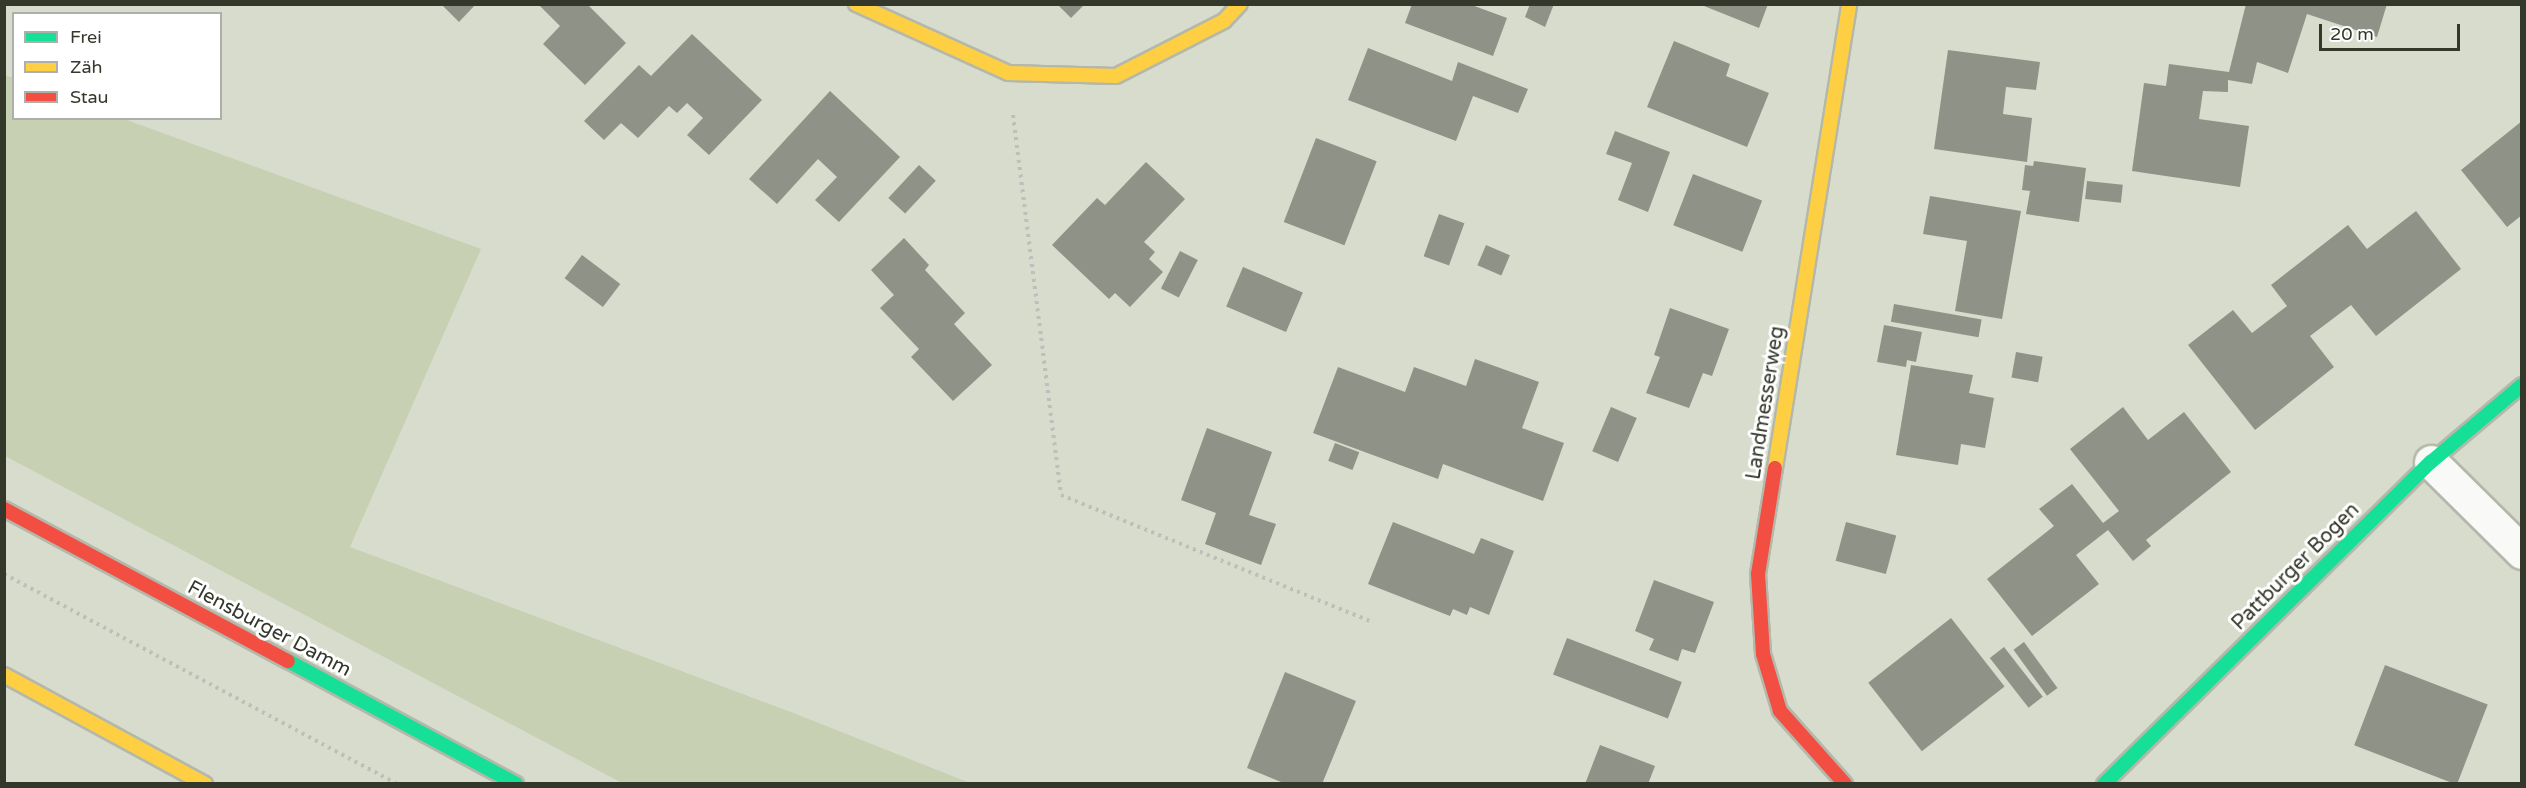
<!DOCTYPE html>
<html>
<head>
<meta charset="utf-8">
<style>
	body { margin:0 }
	#map { position:relative; width:2526px; height:788px; overflow:hidden; background:#d7dccc; font-family:"Varela Round",sans-serif }
	div>[style] { position:absolute }
	.green>* { inset:0; background:#c8d0b3 }
	.building>* { inset:0; background:#8f9387; transform-origin:0 0 }
	.path>* { height:4px; margin-top:-2px; transform-origin:0; background:repeating-linear-gradient(90deg,#bdbfb9 0 3px,transparent 0 7.5px) }
	.roads { filter:drop-shadow(2px 0 #b4b8ab) drop-shadow(-2px 0 #b4b8ab) drop-shadow(0 2px #b4b8ab) drop-shadow(0 -2px #b4b8ab) }
	.street>* { height:33px; margin:-16.5px; padding:0 16.5px; transform-origin:16.5px; border-radius:16.5px; background:#f9faf7 }
	.fast>* { height:14px; margin:-7px; padding:0 7px; transform-origin:7px; border-radius:7px; background:#16e098 }
	.slow>* { height:14px; margin:-7px; padding:0 7px; transform-origin:7px; border-radius:7px; background:#ffcf43 }
	.jam>* { height:14px; margin:-7px; padding:0 7px; transform-origin:7px; border-radius:7px; background:#f24e42 }
	span { translate:-50% -50%; white-space:nowrap; text-align:center; line-height:1.15; -webkit-text-stroke:6px #fff; paint-order:stroke }
	.street-label { font-size:20px; color:#34382b }
	.frame { position:absolute; inset:0; border:6px solid #34382b; pointer-events:none }
	.legend { position:absolute; left:12px; top:12px; width:210px; height:108px; box-sizing:border-box; background:#fff; border:2px solid #aeafaa; margin:0; padding:8px 10px; list-style:none; font-size:18px; color:#34382b }
	.legend li { display:flex; align-items:center; gap:12px; height:30px }
	.legend b { width:30px; border:2px solid #aeafaa }
	.scale { position:absolute; left:2319px; top:24px; width:141px; height:27px; box-sizing:border-box; border:3px solid #34382b; border-top:0; padding-left:8px; font-size:18px; line-height:21px; white-space:nowrap; color:#34382b; -webkit-text-stroke:4px #fff; paint-order:stroke }
</style>
</head>
<body>
<div id="map">
	<div class="green">
		<i style="clip-path:polygon(4px 75px,13px 78px,14px 118px,124px 119px,481px 249px,350px 547px,791px 712px,970px 783px,622px 783px,5px 456px)"></i>
	</div>
	<div class="building">
		<i style="clip-path:polygon(441px 4px,476px 4px,459px 22px)"></i>
		<i style="clip-path:polygon(538px 4px,587px 4px,626px 43px,585px 85px,543px 44px,560px 26px)"></i>
		<i style="clip-path:polygon(1057px 4px,1085px 4px,1071px 18px)"></i>
		<i style="clip-path:polygon(1412px 4px,1469px 4px,1507px 18px,1493px 56px,1405px 23px)"></i>
		<i style="clip-path:polygon(1530px 4px,1554px 4px,1545px 27px,1525px 17px)"></i>
		<i style="clip-path:polygon(1699px 4px,1768px 4px,1759px 28px)"></i>
		<i style="clip-path:polygon(2246px 4px,2387px 4px,2377px 37px,2307px 14px,2288px 73px,2257px 62px,2252px 84px,2228px 80px,2228px 92px,2203px 91px,2199px 119px,2249px 126px,2240px 187px,2132px 171px,2144px 83px,2166px 86px,2169px 64px,2229px 72px)"></i>
		<i style="clip-path:polygon(692px 34px,762px 100px,709px 155px,687px 135px,703px 118px,687px 103px,677px 113px,669px 106px,638px 138px,621px 123px,604px 140px,584px 121px,639px 65px,651px 76px)"></i>
		<i style="clip-path:polygon(1674px 41px,1730px 64px,1726px 76px,1769px 93px,1747px 147px,1647px 107px)"></i>
		<i style="clip-path:polygon(1368px 48px,1452px 81px,1458px 62px,1528px 89px,1518px 113px,1473px 96px,1456px 141px,1348px 100px)"></i>
		<i style="clip-path:polygon(1948px 50px,2040px 62px,2036px 90px,2006px 87px,2003px 114px,2032px 118px,2027px 162px,1934px 149px)"></i>
		<i style="clip-path:polygon(830px 91px,900px 157px,839px 222px,815px 200px,837px 177px,818px 159px,777px 204px,749px 179px)"></i>
		<i style="clip-path:polygon(2522px 121px,2522px 215px,2507px 227px,2461px 170px)"></i>
		<i style="clip-path:polygon(1615px 131px,1670px 152px,1648px 212px,1618px 200px,1632px 163px,1606px 154px)"></i>
		<i style="left:1316px;top:138px;width:65px;height:90px;rotate:21deg"></i>
		<i style="clip-path:polygon(2034px 161px,2086px 168px,2079px 222px,2026px 214px,2030px 191px,2022px 190px,2025px 165px,2033px 166px)"></i>
		<i style="clip-path:polygon(1146px 162px,1185px 199px,1144px 242px,1155px 252px,1149px 259px,1163px 272px,1130px 307px,1115px 293px,1109px 299px,1052px 245px,1097px 198px,1105px 205px)"></i>
		<i style="left:919px;top:165px;width:23px;height:45px;rotate:43deg"></i>
		<i style="left:1693px;top:174px;width:74px;height:55px;rotate:21deg"></i>
		<i style="left:2087px;top:181px;width:36px;height:18px;rotate:6deg"></i>
		<i style="clip-path:polygon(1930px 196px,2021px 211px,2002px 319px,1955px 311px,1967px 241px,1923px 234px)"></i>
		<i style="clip-path:polygon(2416px 211px,2461px 269px,2376px 336px,2351px 305px,2310px 336px,2334px 367px,2255px 430px,2188px 345px,2233px 310px,2252px 333px,2287px 306px,2271px 285px,2348px 225px,2367px 249px)"></i>
		<i style="left:1439px;top:214px;width:27px;height:45px;rotate:20deg"></i>
		<i style="clip-path:polygon(904px 238px,929px 265px,925px 270px,965px 313px,954px 324px,992px 365px,953px 401px,911px 357px,919px 349px,880px 308px,894px 295px,871px 270px)"></i>
		<i style="left:1486px;top:245px;width:26px;height:22px;rotate:23deg"></i>
		<i style="left:1180px;top:251px;width:20px;height:42px;rotate:27deg"></i>
		<i style="left:582px;top:255px;width:48px;height:29px;rotate:37deg"></i>
		<i style="left:1243px;top:267px;width:65px;height:43px;rotate:23deg"></i>
		<i style="left:1894px;top:304px;width:89px;height:18px;rotate:10deg"></i>
		<i style="clip-path:polygon(1670px 308px,1729px 329px,1712px 376px,1703px 373px,1689px 408px,1646px 393px,1660px 357px,1654px 355px)"></i>
		<i style="clip-path:polygon(1884px 325px,1922px 332px,1916px 362px,1907px 360px,1906px 367px,1877px 362px)"></i>
		<i style="left:2016px;top:352px;width:27px;height:26px;rotate:10deg"></i>
		<i style="clip-path:polygon(1475px 359px,1539px 382px,1522px 428px,1564px 443px,1543px 501px,1443px 464px,1438px 479px,1313px 433px,1338px 367px,1405px 392px,1414px 367px,1466px 386px)"></i>
		<i style="clip-path:polygon(1911px 365px,1973px 375px,1969px 393px,1994px 398px,1985px 448px,1961px 444px,1958px 465px,1896px 455px)"></i>
		<i style="left:1611px;top:407px;width:28px;height:48px;rotate:23deg"></i>
		<i style="clip-path:polygon(2123px 407px,2148px 440px,2184px 412px,2231px 472px,2146px 540px,2151px 546px,2133px 561px,2108px 530px,2076px 555px,2099px 584px,2032px 636px,1987px 579px,2054px 526px,2039px 509px,2072px 484px,2103px 523px,2119px 511px,2070px 449px)"></i>
		<i style="clip-path:polygon(1207px 428px,1272px 452px,1249px 515px,1276px 524px,1261px 565px,1205px 544px,1216px 513px,1181px 500px)"></i>
		<i style="left:1335px;top:443px;width:26px;height:19px;rotate:21deg"></i>
		<i style="clip-path:polygon(1393px 522px,1474px 554px,1481px 538px,1514px 551px,1489px 615px,1470px 607px,1467px 615px,1453px 609px,1450px 616px,1368px 584px)"></i>
		<i style="left:1846px;top:522px;width:52px;height:40px;rotate:15deg"></i>
		<i style="clip-path:polygon(1654px 580px,1714px 602px,1695px 653px,1682px 649px,1678px 661px,1649px 650px,1654px 639px,1635px 631px)"></i>
		<i style="left:1951px;top:618px;width:87px;height:105px;rotate:52deg"></i>
		<i style="left:1567px;top:638px;width:123px;height:39px;rotate:21deg"></i>
		<i style="left:2024px;top:642px;width:57px;height:13px;rotate:54deg"></i>
		<i style="left:2004px;top:647px;width:63px;height:18px;rotate:52deg"></i>
		<i style="left:2385px;top:665px;width:110px;height:86px;rotate:21deg"></i>
		<i style="clip-path:polygon(1285px 672px,1356px 701px,1322px 784px,1286px 784px,1247px 768px)"></i>
		<i style="clip-path:polygon(1600px 745px,1655px 766px,1648px 784px,1585px 784px)"></i>
	</div>
	<div class="path">
		<i style="left:1013px;top:115px;width:383px;rotate:82.8deg"></i>
		<i style="left:1061px;top:495px;width:334px;rotate:22.2deg"></i>
		<i style="left:4px;top:574px;width:446px;rotate:28.1deg"></i>
	</div>
	<div class="roads">
		<div class="street">
			<i style="left:2431px;top:462px;width:128px;rotate:44.7deg"></i>
		</div>
		<div class="fast">
			<i style="left:288px;top:661px;width:259px;rotate:28.3deg"></i>
			<i style="left:2104px;top:784px;width:459px;rotate:-44.6deg"></i>
			<i style="left:2431px;top:462px;width:119px;rotate:-40.2deg"></i>
		</div>
		<div class="slow">
			<i style="left:856px;top:4px;width:167px;rotate:24.4deg"></i>
			<i style="left:1008px;top:73px;width:108px;rotate:1.6deg"></i>
			<i style="left:1116px;top:76px;width:121px;rotate:-27deg"></i>
			<i style="left:1224px;top:21px;width:23px;rotate:-47deg"></i>
			<i style="left:1775px;top:468px;width:470px;rotate:-80.9deg"></i>
			<i style="left:4px;top:675px;width:229px;rotate:28.5deg"></i>
		</div>
		<div class="jam">
			<i style="left:1775px;top:468px;width:107px;rotate:99.1deg"></i>
			<i style="left:1758px;top:574px;width:80px;rotate:86.4deg"></i>
			<i style="left:1763px;top:654px;width:59px;rotate:73.4deg"></i>
			<i style="left:1780px;top:711px;width:98px;rotate:48.3deg"></i>
			<i style="left:4px;top:509px;width:322px;rotate:28.2deg"></i>
		</div>
	</div>
	<div class="street-label">
		<span style="left:1766px;top:403px;rotate:-81deg">Landmesserweg</span>
		<span style="left:2296px;top:567px;rotate:-45deg">Pattburger Bogen</span>
		<span style="left:269px;top:629px;rotate:28deg">Flensburger Damm</span>
	</div>
	<div class="frame"></div>
	<ul class="legend">
	<li><b style="height:8px;background:#16e098"></b>Frei</li>
	<li><b style="height:8px;background:#ffcf43"></b>Zäh</li>
	<li><b style="height:8px;background:#f24e42"></b>Stau</li>
	</ul>
	<div class="scale">20 m</div>
</div>
</body>
</html>
